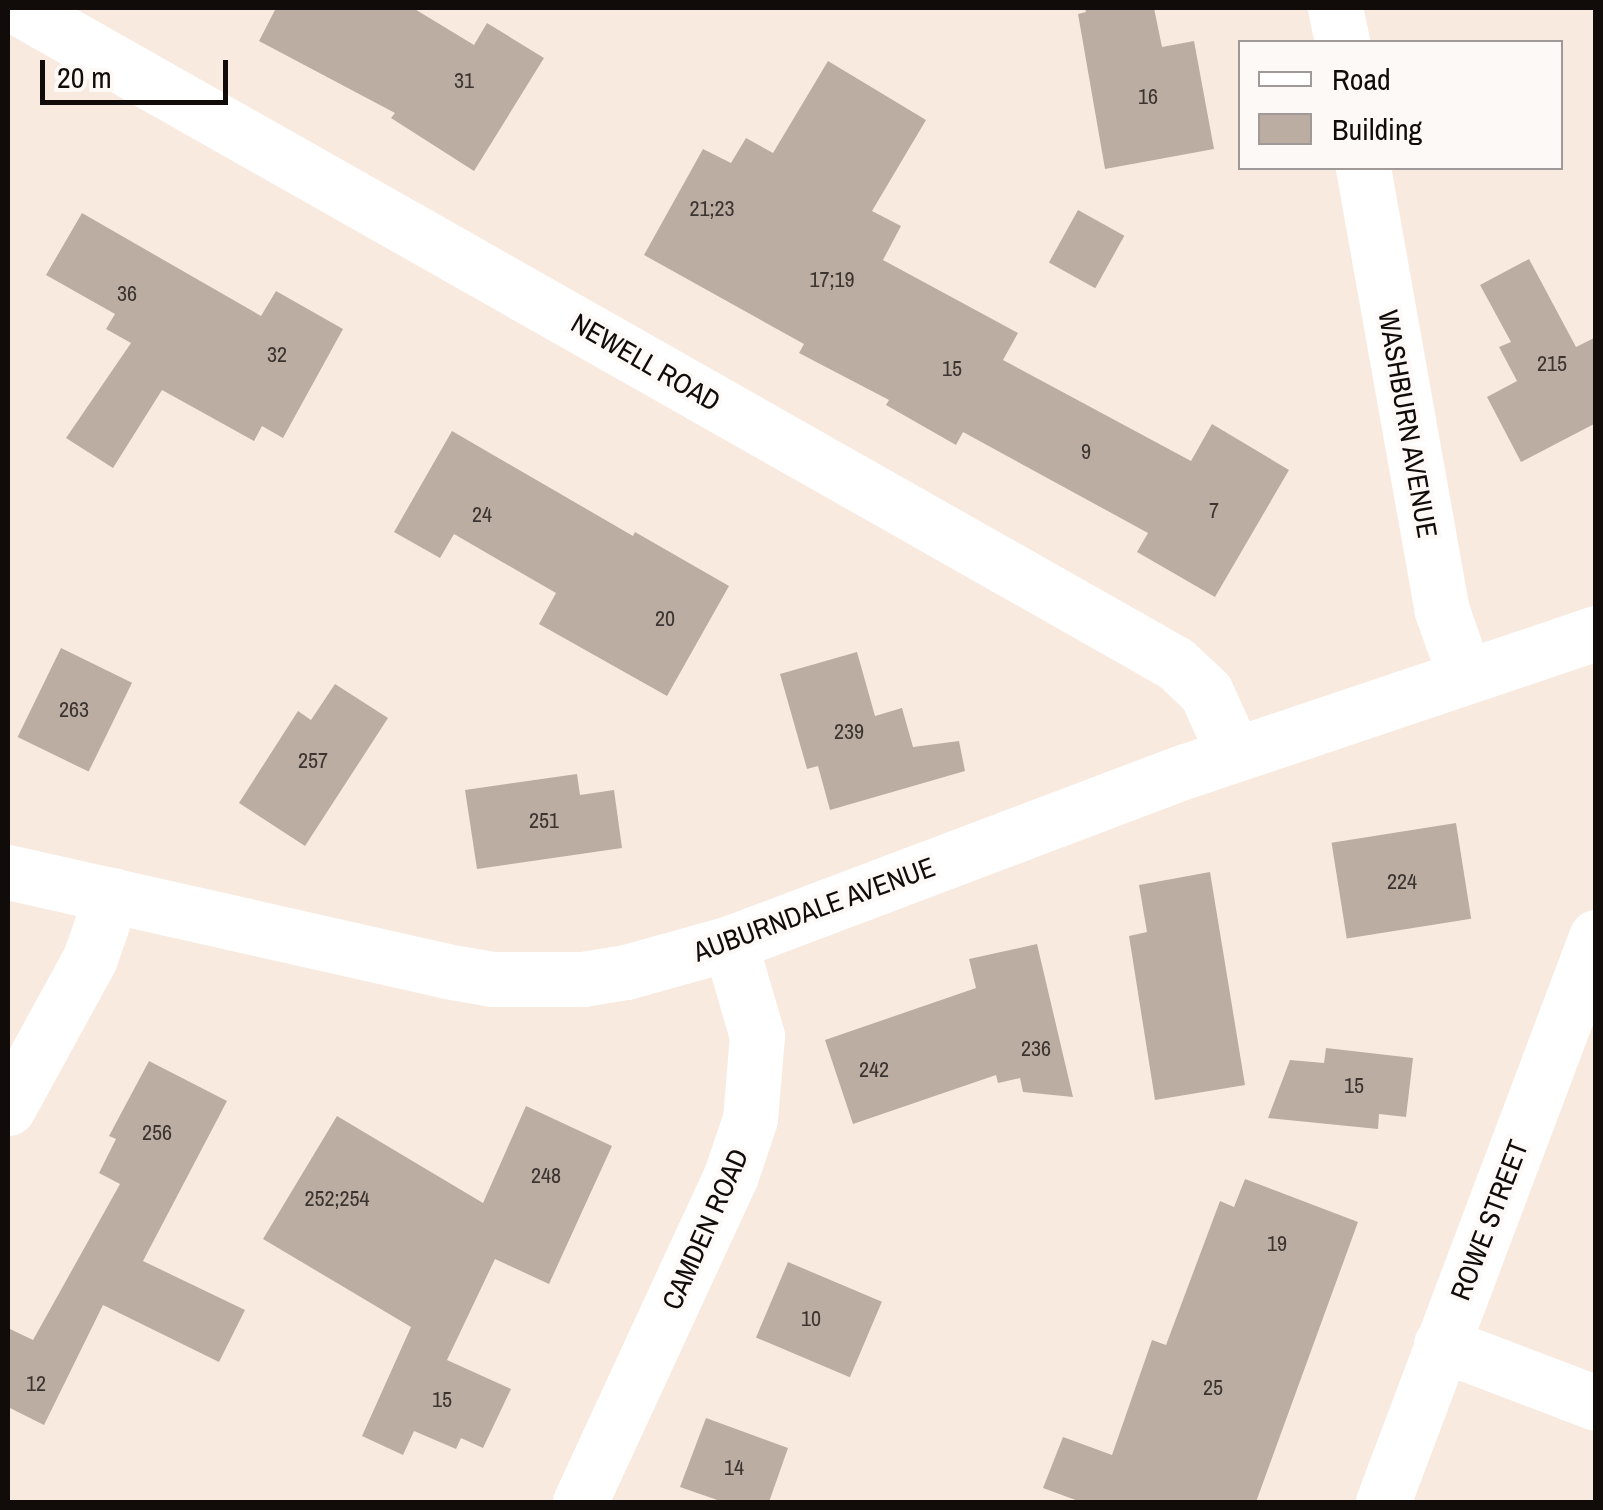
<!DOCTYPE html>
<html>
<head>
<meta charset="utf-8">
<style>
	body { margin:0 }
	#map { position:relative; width:1603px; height:1510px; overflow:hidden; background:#f9eadf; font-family:"Archivo Narrow",sans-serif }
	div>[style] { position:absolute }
	.building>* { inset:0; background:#bcada3; transform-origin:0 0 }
	.street>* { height:55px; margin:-27.5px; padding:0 27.5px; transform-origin:27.5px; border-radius:27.5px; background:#fff }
	.secondary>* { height:55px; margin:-27.5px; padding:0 27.5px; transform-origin:27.5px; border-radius:27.5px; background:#fff }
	span { translate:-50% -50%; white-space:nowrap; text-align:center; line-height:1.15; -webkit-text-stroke:8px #fdf9f7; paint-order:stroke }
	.number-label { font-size:22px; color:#3c3430 }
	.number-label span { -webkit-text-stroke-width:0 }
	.street-label { font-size:28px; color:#110c09 }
	.frame { position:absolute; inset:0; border:10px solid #110c09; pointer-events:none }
	.legend { position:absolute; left:1238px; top:40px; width:325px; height:130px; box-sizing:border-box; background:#fdf9f7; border:2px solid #9f9a98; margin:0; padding:12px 18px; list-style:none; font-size:30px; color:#110c09 }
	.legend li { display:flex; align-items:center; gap:20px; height:50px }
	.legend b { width:50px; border:2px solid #9f9a98 }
	.scale { position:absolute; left:40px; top:60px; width:188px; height:45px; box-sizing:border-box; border:5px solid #110c09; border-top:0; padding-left:12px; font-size:30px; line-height:35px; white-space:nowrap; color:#110c09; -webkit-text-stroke:8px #fdf9f7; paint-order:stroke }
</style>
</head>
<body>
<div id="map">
	<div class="building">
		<i style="clip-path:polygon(276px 8px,413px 8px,474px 45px,487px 23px,544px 58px,474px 171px,391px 118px,395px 113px,259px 41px)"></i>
		<i style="clip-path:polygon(1085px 8px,1154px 8px,1162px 47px,1194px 41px,1214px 149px,1105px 169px,1078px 14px,1086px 12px)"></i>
		<i style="clip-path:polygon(828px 61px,926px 120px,872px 211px,901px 226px,883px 260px,1018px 333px,1003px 360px,1191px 461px,1212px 424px,1289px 470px,1215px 597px,1137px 552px,1148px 533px,963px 432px,956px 445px,886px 405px,889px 400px,799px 353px,804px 344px,644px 255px,703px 149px,731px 163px,746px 138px,773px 153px)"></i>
		<i style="left:1078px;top:210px;width:53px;height:60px;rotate:29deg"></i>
		<i style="clip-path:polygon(82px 213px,261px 316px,276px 291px,343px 329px,283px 438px,262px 426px,254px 441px,162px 390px,113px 468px,66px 438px,131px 343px,106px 329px,115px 314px,46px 275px)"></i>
		<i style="clip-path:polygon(1529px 259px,1576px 347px,1596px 337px,1596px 423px,1521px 462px,1487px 397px,1517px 381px,1499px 347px,1511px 342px,1480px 285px)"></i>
		<i style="clip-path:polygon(452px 431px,633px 536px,635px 532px,729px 586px,667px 696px,539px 624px,556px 593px,454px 534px,440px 558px,394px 532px)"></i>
		<i style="left:61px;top:648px;width:79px;height:99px;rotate:26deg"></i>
		<i style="clip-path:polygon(857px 652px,875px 716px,902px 708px,913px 747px,959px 741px,965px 771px,830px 810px,818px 766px,807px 769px,780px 674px)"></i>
		<i style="clip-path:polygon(335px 684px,388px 718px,305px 846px,239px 803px,298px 711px,311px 720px)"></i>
		<i style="clip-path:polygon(577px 774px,580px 795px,614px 790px,622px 848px,477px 869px,465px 790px)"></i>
		<i style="left:1456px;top:823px;width:97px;height:126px;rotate:81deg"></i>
		<i style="clip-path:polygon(1210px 872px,1245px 1085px,1155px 1100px,1129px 936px,1147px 932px,1139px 885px)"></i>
		<i style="clip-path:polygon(1037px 944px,1073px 1097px,1023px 1092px,1020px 1078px,998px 1083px,996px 1075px,853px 1124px,825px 1040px,976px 988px,969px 959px)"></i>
		<i style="clip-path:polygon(1326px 1048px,1413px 1058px,1406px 1117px,1379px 1114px,1378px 1129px,1268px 1118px,1290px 1060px,1324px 1063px)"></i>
		<i style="clip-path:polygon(149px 1061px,227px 1101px,143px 1261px,245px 1310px,219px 1362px,103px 1305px,44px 1425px,8px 1407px,8px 1328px,33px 1340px,120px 1184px,99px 1173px,116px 1139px,109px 1136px)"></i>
		<i style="clip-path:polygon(526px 1106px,612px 1146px,549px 1284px,495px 1259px,447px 1360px,511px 1389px,483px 1448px,461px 1438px,456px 1449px,414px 1431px,403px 1455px,362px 1436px,411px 1327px,263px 1239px,337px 1116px,483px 1203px)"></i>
		<i style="clip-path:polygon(1245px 1179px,1358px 1222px,1256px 1502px,1081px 1502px,1043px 1488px,1063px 1437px,1112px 1455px,1152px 1340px,1166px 1345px,1220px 1201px,1234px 1207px)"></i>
		<i style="left:788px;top:1262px;width:102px;height:82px;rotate:23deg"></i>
		<i style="clip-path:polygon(706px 1418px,788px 1448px,769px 1502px,723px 1502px,680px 1487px)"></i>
	</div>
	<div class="street">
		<i style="left:19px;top:8px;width:1329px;rotate:29.54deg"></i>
		<i style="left:1175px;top:663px;width:42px;rotate:43.1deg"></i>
		<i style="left:1206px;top:692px;width:68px;rotate:65.7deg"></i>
		<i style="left:1335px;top:8px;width:35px;rotate:78deg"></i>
		<i style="left:1363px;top:168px;width:447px;rotate:79.9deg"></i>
		<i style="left:1441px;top:608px;width:72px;rotate:70.6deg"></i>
		<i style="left:8px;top:1108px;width:171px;rotate:-61.3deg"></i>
		<i style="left:90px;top:958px;width:67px;rotate:-70.8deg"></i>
		<i style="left:1441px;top:1344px;width:166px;rotate:20.8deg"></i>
		<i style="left:580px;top:1502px;width:357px;rotate:-65.2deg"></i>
		<i style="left:730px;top:1178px;width:62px;rotate:-71.3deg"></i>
		<i style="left:750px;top:1119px;width:83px;rotate:-85.2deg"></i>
		<i style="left:757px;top:1036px;width:97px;rotate:-106.2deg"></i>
		<i style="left:1383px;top:1502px;width:604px;rotate:-69.34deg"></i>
	</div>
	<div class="secondary">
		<i style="left:8px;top:872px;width:449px;rotate:12.7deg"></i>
		<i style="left:446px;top:971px;width:48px;rotate:9.7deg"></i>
		<i style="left:493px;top:979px;width:90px"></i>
		<i style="left:583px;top:979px;width:44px;rotate:-9.2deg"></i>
		<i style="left:626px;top:972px;width:108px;rotate:-15.6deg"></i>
		<i style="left:730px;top:943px;width:487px;rotate:-20.7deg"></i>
		<i style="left:1186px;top:771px;width:433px;rotate:-18.6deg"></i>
	</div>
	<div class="number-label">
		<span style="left:464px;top:81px">31</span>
		<span style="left:1148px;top:97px">16</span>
		<span style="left:712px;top:209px">21;23</span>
		<span style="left:832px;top:280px">17;19</span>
		<span style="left:127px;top:294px">36</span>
		<span style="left:277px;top:355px">32</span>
		<span style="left:1552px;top:364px">215</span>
		<span style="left:952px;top:369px">15</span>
		<span style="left:1086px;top:452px">9</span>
		<span style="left:1214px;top:511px">7</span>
		<span style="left:482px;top:515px">24</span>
		<span style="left:665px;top:619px">20</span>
		<span style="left:74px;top:710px">263</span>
		<span style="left:849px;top:732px">239</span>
		<span style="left:313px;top:761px">257</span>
		<span style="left:544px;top:821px">251</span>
		<span style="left:1402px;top:882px">224</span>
		<span style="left:1036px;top:1049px">236</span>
		<span style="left:874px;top:1070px">242</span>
		<span style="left:1354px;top:1086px">15</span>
		<span style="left:157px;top:1133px">256</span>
		<span style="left:546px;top:1176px">248</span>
		<span style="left:337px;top:1199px">252;254</span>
		<span style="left:1277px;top:1244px">19</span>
		<span style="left:811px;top:1319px">10</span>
		<span style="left:36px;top:1384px">12</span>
		<span style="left:1213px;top:1388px">25</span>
		<span style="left:442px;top:1400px">15</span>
		<span style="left:734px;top:1468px">14</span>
	</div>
	<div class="street-label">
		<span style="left:646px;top:362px;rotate:30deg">NEWELL ROAD</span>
		<span style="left:1408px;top:424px;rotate:80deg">WASHBURN AVENUE</span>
		<span style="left:814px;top:909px;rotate:-20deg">AUBURNDALE AVENUE</span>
		<span style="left:1489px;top:1220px;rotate:-69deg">ROWE STREET</span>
		<span style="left:705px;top:1229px;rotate:-66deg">CAMDEN ROAD</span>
	</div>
	<div class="frame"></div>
	<ul class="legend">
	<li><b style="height:12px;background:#fff"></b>Road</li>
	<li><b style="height:28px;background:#bcada3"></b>Building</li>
	</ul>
	<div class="scale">20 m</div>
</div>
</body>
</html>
